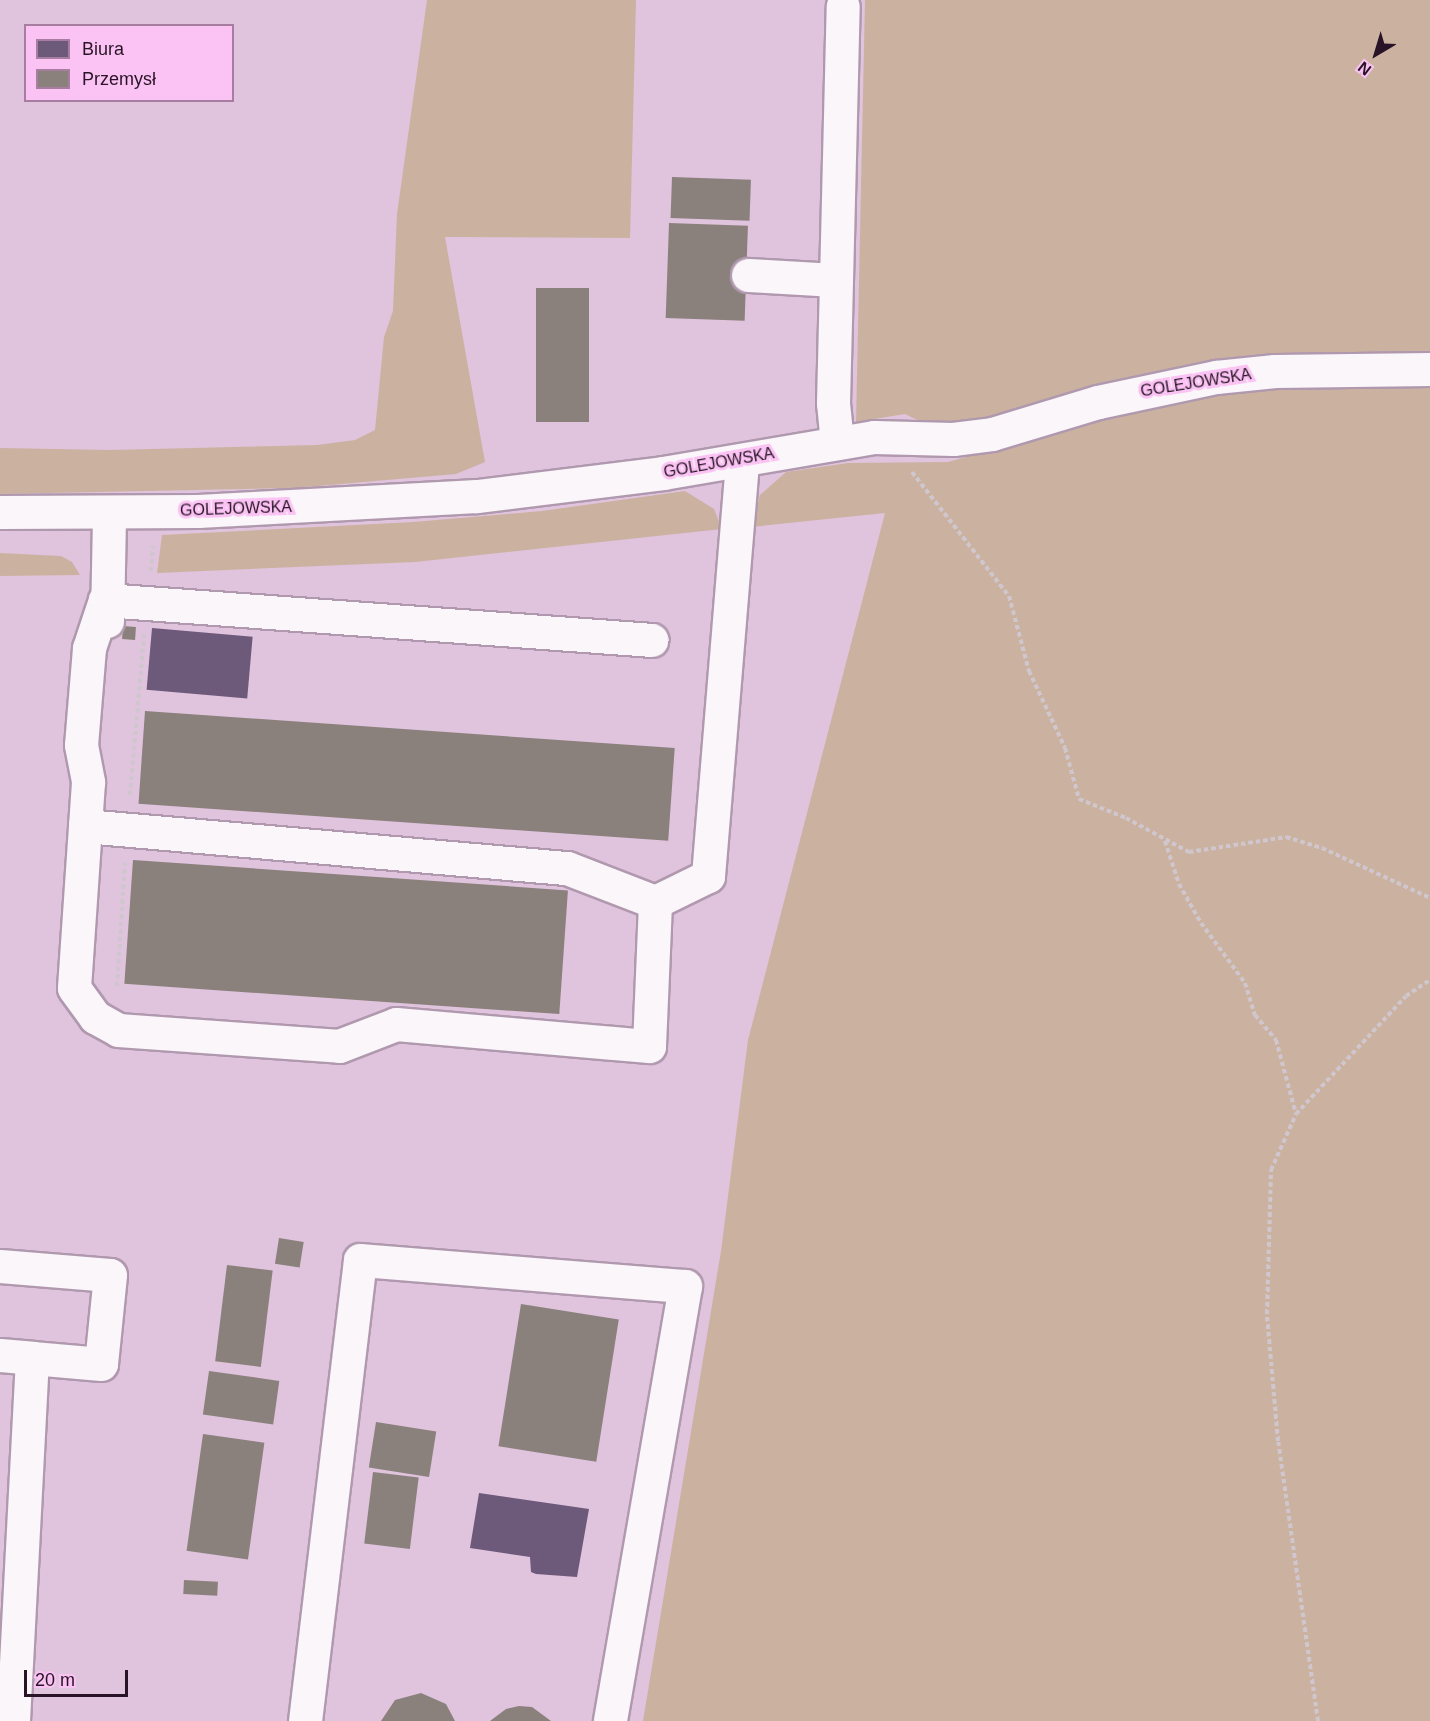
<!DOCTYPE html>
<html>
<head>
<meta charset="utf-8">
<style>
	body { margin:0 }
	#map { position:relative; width:1430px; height:1721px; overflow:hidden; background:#e0c3dd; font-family:Helvetica,sans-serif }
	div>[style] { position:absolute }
	.green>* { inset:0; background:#cbb2a0 }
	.offices>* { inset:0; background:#6d597a; transform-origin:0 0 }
	.industry>* { inset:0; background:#8a817c; transform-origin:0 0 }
	.path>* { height:4px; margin-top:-2px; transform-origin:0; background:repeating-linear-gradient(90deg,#cfc6ce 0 4.5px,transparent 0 7.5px) }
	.roads { filter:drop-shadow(2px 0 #b099ae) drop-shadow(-2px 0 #b099ae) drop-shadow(0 2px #b099ae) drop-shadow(0 -2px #b099ae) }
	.minor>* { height:33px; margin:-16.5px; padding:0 16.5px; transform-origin:16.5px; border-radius:16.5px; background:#faf6fa }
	span { translate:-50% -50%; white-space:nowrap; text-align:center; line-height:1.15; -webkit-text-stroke:6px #fbc3f3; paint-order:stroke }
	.street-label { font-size:16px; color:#281426 }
	.legend { position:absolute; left:24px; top:24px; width:210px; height:78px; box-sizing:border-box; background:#fbc3f3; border:2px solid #a77da1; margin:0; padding:8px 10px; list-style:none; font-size:18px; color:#281426 }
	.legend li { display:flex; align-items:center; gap:12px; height:30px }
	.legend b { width:30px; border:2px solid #a77da1 }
	.north { position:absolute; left:1346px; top:24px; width:60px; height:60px; -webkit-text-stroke:4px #fbc3f3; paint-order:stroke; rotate:218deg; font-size:16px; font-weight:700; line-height:24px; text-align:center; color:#281426 }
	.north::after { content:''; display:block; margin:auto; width:21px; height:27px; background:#281426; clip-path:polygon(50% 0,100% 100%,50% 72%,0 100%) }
	.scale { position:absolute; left:24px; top:1670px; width:104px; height:27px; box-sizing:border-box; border:3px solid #281426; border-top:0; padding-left:8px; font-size:18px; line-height:21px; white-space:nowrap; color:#281426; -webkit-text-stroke:4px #fbc3f3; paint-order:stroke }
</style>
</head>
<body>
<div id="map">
	<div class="green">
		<i style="clip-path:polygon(427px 0,636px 0,630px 238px,445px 237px,485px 462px,456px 474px,295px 488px,0 494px,0 448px,110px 450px,317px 445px,355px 440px,375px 430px,384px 337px,393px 311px,397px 214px)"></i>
		<i style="clip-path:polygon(865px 0,1430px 0,1430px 359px,941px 432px,905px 414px,856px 422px)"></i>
		<i style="clip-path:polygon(1430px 380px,1430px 1721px,643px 1721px,721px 1251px,748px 1040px,885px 513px,751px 527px,760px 495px,786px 472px,848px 463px,948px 462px,1206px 389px)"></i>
		<i style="clip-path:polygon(685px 491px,714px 509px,722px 529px,415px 562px,157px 573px,162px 535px,413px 522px,542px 511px)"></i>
		<i style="clip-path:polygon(0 553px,61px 556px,72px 562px,80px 575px,0 576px)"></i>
	</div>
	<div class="offices">
		<i style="left:152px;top:628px;width:101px;height:62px;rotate:5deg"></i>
		<i style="clip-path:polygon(479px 1493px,589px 1509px,577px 1577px,536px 1574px,531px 1572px,530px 1557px,470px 1548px)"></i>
	</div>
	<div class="industry">
		<i style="left:672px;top:177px;width:79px;height:41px;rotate:2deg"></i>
		<i style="left:669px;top:223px;width:79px;height:95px;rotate:2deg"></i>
		<i style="left:536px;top:288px;width:53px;height:134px"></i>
		<i style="left:123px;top:626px;width:13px;height:13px;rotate:4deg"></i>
		<i style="left:145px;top:711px;width:531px;height:93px;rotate:4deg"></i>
		<i style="left:133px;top:860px;width:436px;height:124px;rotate:4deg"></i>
		<i style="left:279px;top:1238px;width:25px;height:26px;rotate:9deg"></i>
		<i style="left:227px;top:1265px;width:46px;height:97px;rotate:7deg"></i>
		<i style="left:521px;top:1304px;width:99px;height:144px;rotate:9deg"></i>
		<i style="left:209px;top:1371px;width:71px;height:44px;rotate:8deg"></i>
		<i style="left:376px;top:1422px;width:61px;height:46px;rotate:9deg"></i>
		<i style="left:203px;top:1434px;width:62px;height:118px;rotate:8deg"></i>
		<i style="left:373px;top:1472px;width:46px;height:72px;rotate:7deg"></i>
		<i style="left:184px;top:1580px;width:34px;height:14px;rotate:3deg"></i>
		<i style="clip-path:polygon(421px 1693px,446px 1704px,455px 1721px,381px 1721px,395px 1700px)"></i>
		<i style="clip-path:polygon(519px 1706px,532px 1707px,551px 1721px,490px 1721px,506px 1709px)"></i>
	</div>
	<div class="path">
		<i style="left:912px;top:472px;width:157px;rotate:52deg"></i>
		<i style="left:1009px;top:596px;width:78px;rotate:75.1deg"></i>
		<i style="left:1029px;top:671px;width:85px;rotate:64.9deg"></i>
		<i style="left:1065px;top:748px;width:53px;rotate:74.6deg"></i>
		<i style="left:1079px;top:799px;width:51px;rotate:22deg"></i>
		<i style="left:1126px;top:818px;width:72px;rotate:28.4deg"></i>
		<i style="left:1189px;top:852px;width:98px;rotate:-8.8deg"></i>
		<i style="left:1286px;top:837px;width:38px;rotate:17deg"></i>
		<i style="left:1322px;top:848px;width:119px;rotate:24.8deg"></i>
		<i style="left:151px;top:571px;width:25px;rotate:-85deg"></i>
		<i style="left:130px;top:795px;width:161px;rotate:-85deg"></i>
		<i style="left:1165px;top:841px;width:45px;rotate:72deg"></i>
		<i style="left:1179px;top:884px;width:45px;rotate:60.6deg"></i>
		<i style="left:1201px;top:923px;width:74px;rotate:53.7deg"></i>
		<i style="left:1245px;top:983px;width:34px;rotate:73deg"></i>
		<i style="left:1255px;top:1015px;width:33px;rotate:50deg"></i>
		<i style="left:1276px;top:1040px;width:77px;rotate:74.9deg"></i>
		<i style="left:117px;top:986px;width:124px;rotate:-86.3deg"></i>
		<i style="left:1318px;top:1721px;width:283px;rotate:-98.1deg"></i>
		<i style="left:1278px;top:1441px;width:127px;rotate:-95deg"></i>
		<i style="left:1267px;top:1314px;width:144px;rotate:-88.4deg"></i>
		<i style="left:1271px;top:1170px;width:61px;rotate:-65.9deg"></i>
		<i style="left:1296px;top:1114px;width:161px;rotate:-47deg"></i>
		<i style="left:1406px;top:996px;width:29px;rotate:-34deg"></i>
	</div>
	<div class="roads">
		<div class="minor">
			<i style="left:748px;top:275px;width:88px;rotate:3.3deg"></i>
			<i style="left:837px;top:443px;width:40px;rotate:-95.7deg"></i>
			<i style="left:833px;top:403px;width:397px;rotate:-88.6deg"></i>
			<i style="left:0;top:512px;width:198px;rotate:-0.3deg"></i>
			<i style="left:198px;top:511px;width:279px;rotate:-3.1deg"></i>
			<i style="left:477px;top:496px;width:187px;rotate:-7deg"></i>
			<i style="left:663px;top:473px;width:214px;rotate:-9.7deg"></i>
			<i style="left:874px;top:437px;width:79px;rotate:1.5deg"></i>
			<i style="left:953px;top:439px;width:39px;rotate:-7deg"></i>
			<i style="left:992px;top:434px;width:111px;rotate:-16.8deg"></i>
			<i style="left:1098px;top:402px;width:121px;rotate:-12deg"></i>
			<i style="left:1216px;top:377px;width:59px;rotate:-5.8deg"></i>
			<i style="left:1275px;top:371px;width:155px;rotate:-0.7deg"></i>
			<i style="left:105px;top:600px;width:51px;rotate:108.4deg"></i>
			<i style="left:89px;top:648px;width:97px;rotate:94.7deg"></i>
			<i style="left:81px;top:745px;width:38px;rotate:79deg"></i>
			<i style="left:88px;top:782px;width:206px;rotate:93.9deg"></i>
			<i style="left:74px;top:988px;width:36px;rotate:54deg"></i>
			<i style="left:95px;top:1017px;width:26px;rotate:29deg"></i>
			<i style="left:118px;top:1030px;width:222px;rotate:4.1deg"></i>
			<i style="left:339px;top:1046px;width:61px;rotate:-21.1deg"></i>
			<i style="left:396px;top:1024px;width:254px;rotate:5deg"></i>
			<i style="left:649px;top:1046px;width:144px;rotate:-87.6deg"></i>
			<i style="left:105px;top:600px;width:548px;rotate:4.18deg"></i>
			<i style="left:107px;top:621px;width:108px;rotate:-88.9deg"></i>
			<i style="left:85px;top:826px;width:484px;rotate:5deg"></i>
			<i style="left:567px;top:868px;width:94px;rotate:21.1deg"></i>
			<i style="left:655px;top:902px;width:59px;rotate:-26.1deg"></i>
			<i style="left:708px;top:876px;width:417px;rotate:-85.3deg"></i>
			<i style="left:0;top:1266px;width:110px;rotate:4.7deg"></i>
			<i style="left:110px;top:1275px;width:89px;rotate:95.8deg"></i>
			<i style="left:101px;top:1364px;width:69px;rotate:-175deg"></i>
			<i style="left:32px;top:1358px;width:363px;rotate:93deg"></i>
			<i style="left:0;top:1355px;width:32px;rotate:5deg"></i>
			<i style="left:305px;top:1721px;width:464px;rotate:-83.2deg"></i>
			<i style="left:360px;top:1260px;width:326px;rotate:4.6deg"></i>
			<i style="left:685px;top:1286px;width:441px;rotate:99.8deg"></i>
		</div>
	</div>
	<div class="street-label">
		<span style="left:1196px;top:383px;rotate:-9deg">GOLEJOWSKA</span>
		<span style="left:719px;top:463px;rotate:-10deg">GOLEJOWSKA</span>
		<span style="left:236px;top:509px;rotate:-2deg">GOLEJOWSKA</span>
	</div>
	<ul class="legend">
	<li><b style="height:16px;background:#6d597a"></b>Biura</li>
	<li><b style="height:16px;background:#8a817c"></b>Przemysł</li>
	</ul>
	<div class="north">N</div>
	<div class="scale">20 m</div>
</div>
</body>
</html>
